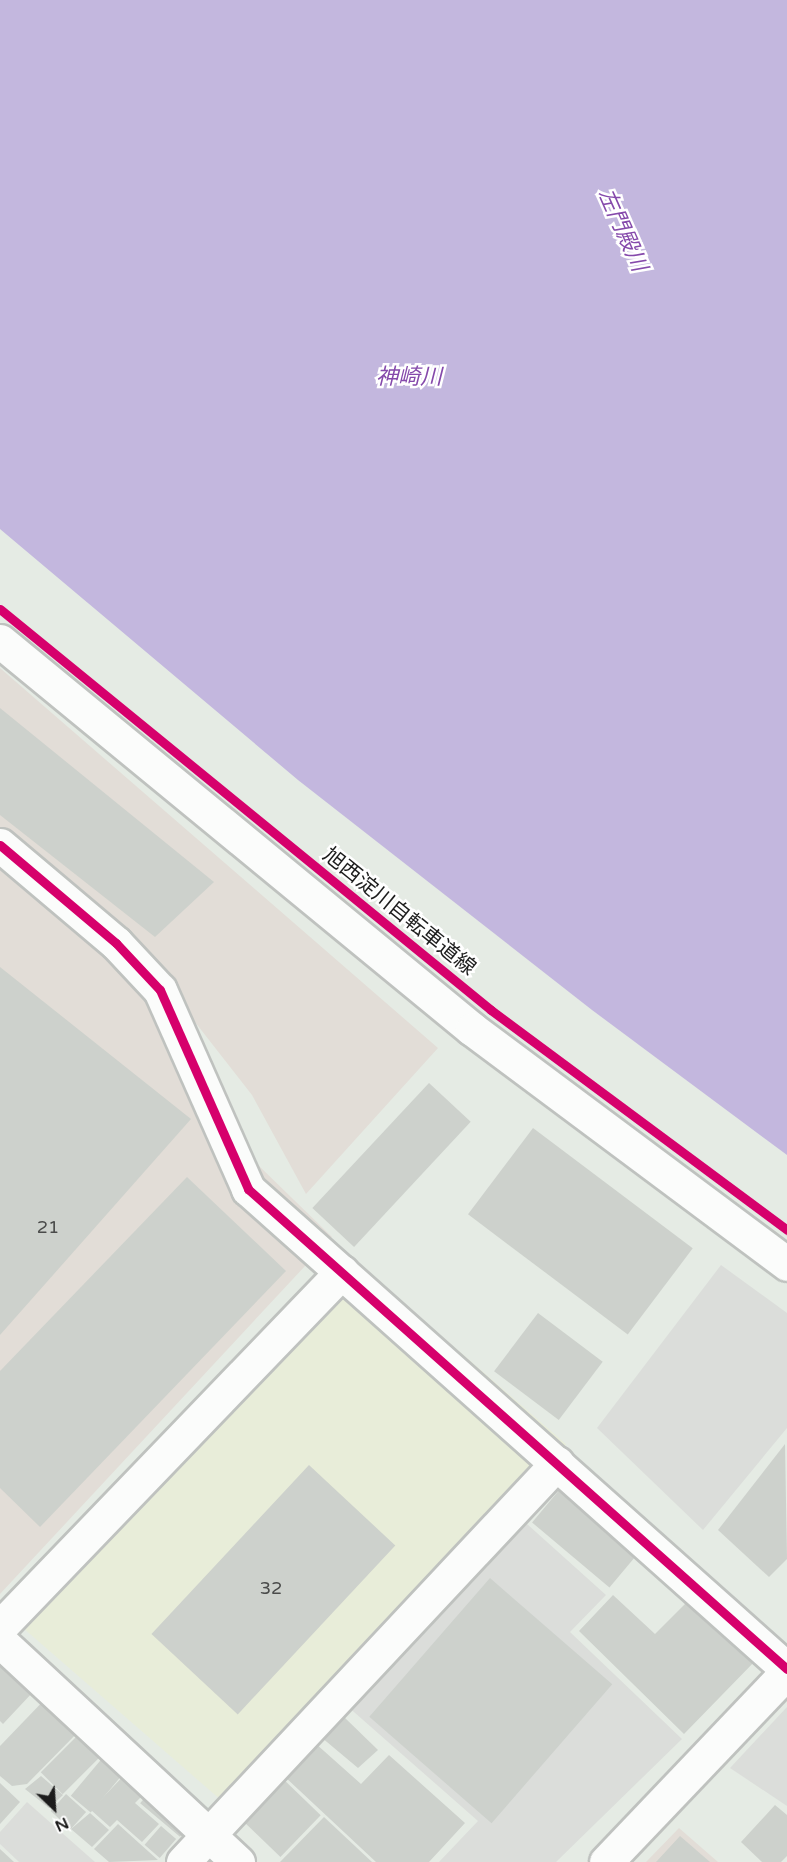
<!DOCTYPE html>
<html>
<head>
<meta charset="utf-8">
<style>
	body { margin:0 }
	#map { position:relative; width:787px; height:1862px; overflow:hidden; background:#e5ebe4; font-family:"Varela Round","Noto Sans JP",sans-serif }
	div>[style] { position:absolute }
	.commercial>* { inset:0; background:#e8edd9; transform-origin:0 0 }
	.industrial>* { inset:0; background:#e2ddd7 }
	.parking>* { inset:0; background:#dbddda }
	.water>* { inset:0; background:#c3b7de }
	.building>* { inset:0; background:#cdd1cc; transform-origin:0 0 }
	.roads { filter:drop-shadow(2px 0 #bfc2bf) drop-shadow(-2px 0 #bfc2bf) drop-shadow(0 2px #bfc2bf) drop-shadow(0 -2px #bfc2bf) }
	.minor>* { height:33px; margin:-16.5px; padding:0 16.5px; transform-origin:16.5px; border-radius:16.5px; background:#fbfcfb }
	.cycleway>* { height:9px; margin:-4.5px; padding:0 4.5px; transform-origin:4.5px; border-radius:4.5px; background:#d6006c }
	span { translate:-50% -50%; white-space:nowrap; text-align:center; line-height:1.15; -webkit-text-stroke:5px #fff; paint-order:stroke }
	.number-label { font-size:18px; color:#4a4b4a }
	.number-label span { -webkit-text-stroke-width:0 }
	.street-label { font-size:21px; color:#1c1c1c }
	.water-label { font-size:22px; color:#8549ab; font-style:italic }
	.north { position:absolute; left:24px; top:1778px; width:60px; height:60px; -webkit-text-stroke:4px #fff; paint-order:stroke; rotate:155deg; font-size:16px; font-weight:700; line-height:24px; text-align:center; color:#1c1c1c }
	.north::after { content:''; display:block; margin:auto; width:21px; height:27px; background:#1c1c1c; clip-path:polygon(50% 0,100% 100%,50% 72%,0 100%) }
</style>
</head>
<body>
<div id="map">
	<div class="commercial">
		<i style="left:345px;top:1252px;width:293px;height:495px;rotate:41deg"></i>
	</div>
	<div class="industrial">
		<i style="clip-path:polygon(0 668px,438px 1048px,306px 1194px,252px 1095px,134px 944px,0 837px)"></i>
		<i style="clip-path:polygon(0 869px,121px 964px,256px 1163px,332px 1237px,0 1594px)"></i>
		<i style="clip-path:polygon(679px 1828px,718px 1862px,646px 1862px)"></i>
	</div>
	<div class="parking">
		<i style="clip-path:polygon(721px 1265px,787px 1313px,787px 1428px,703px 1530px,597px 1428px)"></i>
		<i style="clip-path:polygon(527px 1524px,606px 1595px,570px 1632px,682px 1739px,556px 1862px,439px 1862px,478px 1821px,346px 1705px)"></i>
		<i style="clip-path:polygon(787px 1707px,787px 1806px,730px 1768px)"></i>
		<i style="clip-path:polygon(27px 1802px,95px 1862px,19px 1862px,0 1844px,0 1832px)"></i>
	</div>
	<div class="water">
		<i style="clip-path:polygon(0 0,787px 0,787px 1155px,592px 1010px,298px 780px,0 529px)"></i>
	</div>
	<div class="building">
		<i style="clip-path:polygon(0 708px,214px 882px,155px 937px,0 815px)"></i>
		<i style="clip-path:polygon(0 967px,191px 1119px,0 1335px)"></i>
		<i style="left:429px;top:1083px;width:57px;height:171px;rotate:43deg"></i>
		<i style="left:533px;top:1128px;width:200px;height:108px;rotate:37deg"></i>
		<i style="clip-path:polygon(187px 1177px,286px 1271px,40px 1527px,0 1488px,0 1371px)"></i>
		<i style="left:538px;top:1313px;width:81px;height:73px;rotate:37deg"></i>
		<i style="clip-path:polygon(785px 1444px,787px 1559px,769px 1577px,718px 1530px)"></i>
		<i style="left:309px;top:1465px;width:118px;height:231px;rotate:43deg"></i>
		<i style="left:561px;top:1488px;width:101px;height:45px;rotate:40deg"></i>
		<i style="left:490px;top:1578px;width:162px;height:184px;rotate:41deg"></i>
		<i style="clip-path:polygon(613px 1595px,655px 1634px,691px 1598px,758px 1658px,684px 1734px,579px 1631px)"></i>
		<i style="clip-path:polygon(0 1659px,33px 1692px,3px 1724px,0 1721px)"></i>
		<i style="clip-path:polygon(50px 1694px,85px 1725px,27px 1784px,12px 1786px,0 1776px,0 1746px)"></i>
		<i style="clip-path:polygon(343px 1716px,378px 1750px,358px 1768px,321px 1737px)"></i>
		<i style="left:86px;top:1727px;width:31px;height:64px;rotate:45deg"></i>
		<i style="clip-path:polygon(315px 1743px,361px 1784px,389px 1755px,465px 1823px,429px 1862px,376px 1862px,284px 1776px)"></i>
		<i style="left:110px;top:1749px;width:26px;height:61px;rotate:40deg"></i>
		<i style="clip-path:polygon(131px 1768px,151px 1787px,135px 1803px,159px 1824px,142px 1842px,117px 1820px,110px 1827px,91px 1810px)"></i>
		<i style="left:279px;top:1775px;width:58px;height:58px;rotate:44deg"></i>
		<i style="clip-path:polygon(41px 1776px,63px 1795px,49px 1808px,25px 1789px)"></i>
		<i style="clip-path:polygon(0 1783px,20px 1802px,0 1824px)"></i>
		<i style="left:153px;top:1788px;width:52px;height:20px;rotate:40deg"></i>
		<i style="left:66px;top:1794px;width:27px;height:23px;rotate:42deg"></i>
		<i style="clip-path:polygon(775px 1805px,787px 1815px,787px 1856px,781px 1862px,762px 1862px,741px 1842px)"></i>
		<i style="clip-path:polygon(90px 1813px,109px 1830px,92px 1847px,71px 1829px)"></i>
		<i style="clip-path:polygon(324px 1817px,372px 1862px,280px 1862px)"></i>
		<i style="clip-path:polygon(118px 1824px,139px 1843px,158px 1860px,109px 1862px,94px 1849px)"></i>
		<i style="left:161px;top:1826px;width:20px;height:25px;rotate:41deg"></i>
		<i style="clip-path:polygon(680px 1836px,710px 1862px,656px 1862px)"></i>
		<i style="clip-path:polygon(0 1849px,14px 1862px,0 1862px)"></i>
	</div>
	<div class="roads">
		<div class="minor">
			<i style="left:0;top:641px;width:611px;rotate:39.42deg"></i>
			<i style="left:472px;top:1029px;width:393px;rotate:36.7deg"></i>
			<i style="left:0;top:845px;width:152px;rotate:40.2deg"></i>
			<i style="left:116px;top:943px;width:64px;rotate:46.9deg"></i>
			<i style="left:160px;top:990px;width:218px;rotate:66.1deg"></i>
			<i style="left:248px;top:1189px;width:722px;rotate:41.69deg"></i>
			<i style="left:0;top:1627px;width:493px;rotate:-46.1deg"></i>
			<i style="left:0;top:1641px;width:325px;rotate:42.9deg"></i>
			<i style="left:183px;top:1862px;width:547px;rotate:-46.85deg"></i>
			<i style="left:606px;top:1862px;width:262px;rotate:-46.4deg"></i>
		</div>
	</div>
	<div class="cycleway">
		<i style="left:0;top:609px;width:634px;rotate:39.24deg"></i>
		<i style="left:491px;top:1010px;width:369px;rotate:36.6deg"></i>
		<i style="left:0;top:845px;width:152px;rotate:40.2deg"></i>
		<i style="left:116px;top:943px;width:64px;rotate:46.9deg"></i>
		<i style="left:160px;top:990px;width:218px;rotate:66.1deg"></i>
		<i style="left:248px;top:1189px;width:722px;rotate:41.69deg"></i>
	</div>
	<div class="number-label">
		<span style="left:48px;top:1227px">21</span>
		<span style="left:271px;top:1588px">32</span>
	</div>
	<div class="street-label">
		<span style="left:399px;top:912px;rotate:39deg">旭西淀川自転車道線</span>
	</div>
	<div class="water-label">
		<span style="left:622px;top:230px;rotate:66deg">左門殿川</span>
		<span style="left:409px;top:378px">神崎川</span>
	</div>
	<div class="north">N</div>
</div>
</body>
</html>
